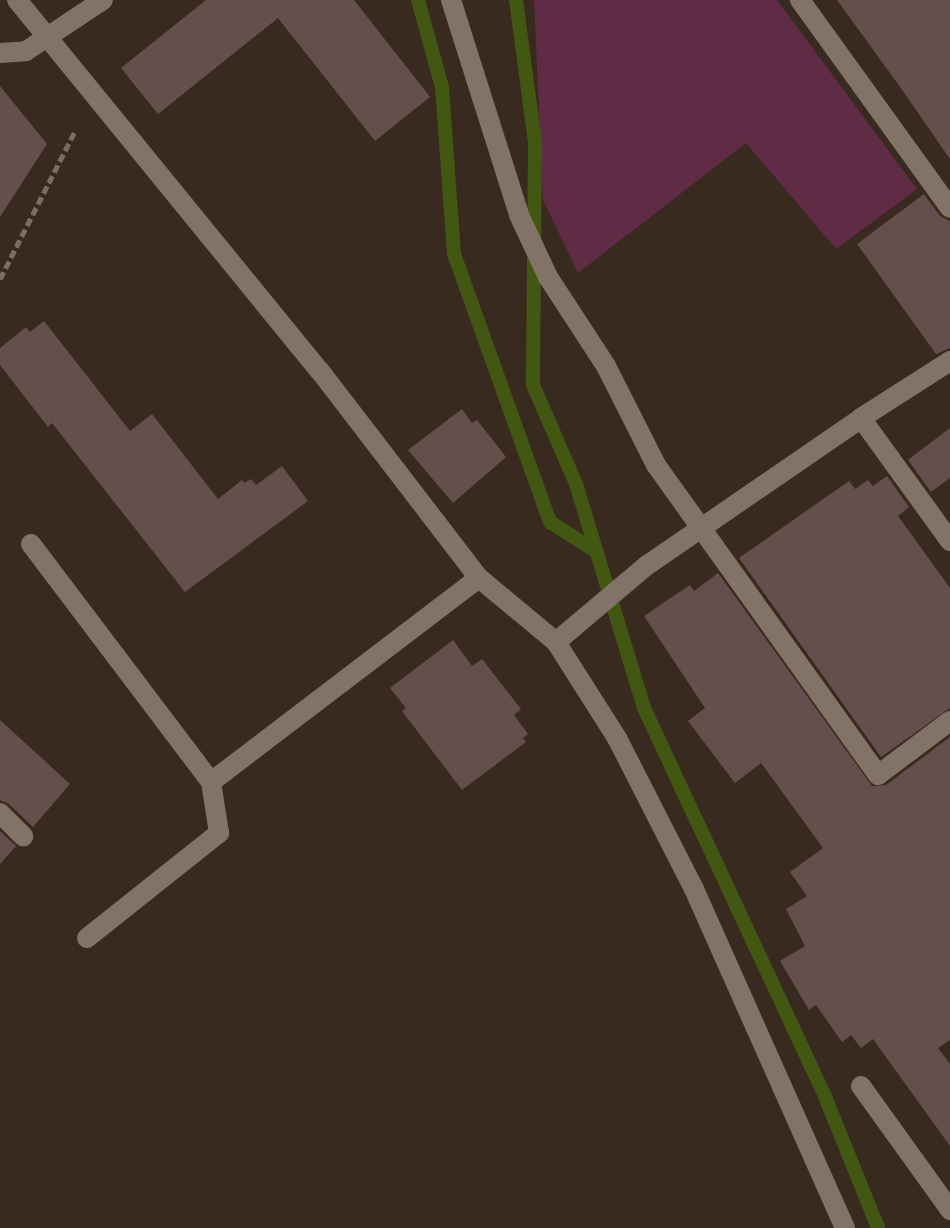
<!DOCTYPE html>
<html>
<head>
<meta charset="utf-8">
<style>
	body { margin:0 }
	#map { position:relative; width:950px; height:1228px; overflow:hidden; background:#382a1f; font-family:"Work Sans",sans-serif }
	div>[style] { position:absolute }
	.green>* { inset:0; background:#5f2b45 }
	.stream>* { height:14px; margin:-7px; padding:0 7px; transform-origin:7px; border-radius:7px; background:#425711 }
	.building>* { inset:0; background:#644f4d }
	.path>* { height:5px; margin-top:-2.5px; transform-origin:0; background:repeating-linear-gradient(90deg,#7a6e64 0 8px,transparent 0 12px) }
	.street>* { height:20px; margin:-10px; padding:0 10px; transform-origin:10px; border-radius:10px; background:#837366 }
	span { translate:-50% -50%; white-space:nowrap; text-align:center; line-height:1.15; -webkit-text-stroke:6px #382a1f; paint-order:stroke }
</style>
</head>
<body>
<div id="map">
	<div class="green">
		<i style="clip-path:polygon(534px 0,777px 0,917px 189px,836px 249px,746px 143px,578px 273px,543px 200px)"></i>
	</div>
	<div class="stream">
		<i style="left:418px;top:0;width:90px;rotate:74.6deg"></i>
		<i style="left:442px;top:87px;width:167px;rotate:85.9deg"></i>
		<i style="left:454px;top:254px;width:285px;rotate:70.3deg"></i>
		<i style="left:550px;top:522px;width:56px;rotate:32.6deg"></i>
		<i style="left:516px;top:0;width:144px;rotate:82.4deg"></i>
		<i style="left:535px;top:143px;width:242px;rotate:90.5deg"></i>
		<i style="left:533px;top:385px;width:108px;rotate:66.5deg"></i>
		<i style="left:576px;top:484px;width:234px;rotate:73.1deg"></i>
		<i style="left:644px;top:708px;width:431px;rotate:65deg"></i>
		<i style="left:826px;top:1099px;width:139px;rotate:68deg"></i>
	</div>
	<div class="building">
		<i style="clip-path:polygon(206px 0,354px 0,430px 97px,375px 141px,278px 18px,158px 114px,121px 68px)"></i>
		<i style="clip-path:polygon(837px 0,950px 0,950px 159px,898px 84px)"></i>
		<i style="clip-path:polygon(0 86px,47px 144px,0 217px)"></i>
		<i style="clip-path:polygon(924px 194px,940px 216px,950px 221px,950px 348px,936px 354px,857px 244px)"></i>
		<i style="clip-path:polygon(44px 321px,130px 431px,152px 414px,218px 499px,242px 480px,244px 483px,251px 479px,256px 485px,282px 466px,308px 501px,185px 592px,52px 423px,48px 427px,0 365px,0 348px,26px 327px,30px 332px)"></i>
		<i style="clip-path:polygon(462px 409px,472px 423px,477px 420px,506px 457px,453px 503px,408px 450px)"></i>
		<i style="clip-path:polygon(950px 428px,950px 478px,931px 492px,908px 460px)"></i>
		<i style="clip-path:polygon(887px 476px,909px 507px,898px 516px,950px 588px,950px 708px,881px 757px,739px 558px,849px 481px,855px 489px,868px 480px,873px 486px)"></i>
		<i style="clip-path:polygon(718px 573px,872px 786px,886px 785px,950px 737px,950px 1040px,938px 1048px,950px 1064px,950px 1146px,873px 1039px,861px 1048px,851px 1035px,842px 1042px,816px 1005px,809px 1010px,780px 961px,805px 946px,786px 909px,807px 896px,790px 872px,823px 848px,761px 763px,735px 783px,688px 721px,705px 708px,644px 616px,690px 585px,694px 591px)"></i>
		<i style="clip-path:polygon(453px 640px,472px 666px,482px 659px,521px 709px,514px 715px,528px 734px,523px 738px,526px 742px,462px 790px,402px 711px,406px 708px,390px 688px)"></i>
		<i style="clip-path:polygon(0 720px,70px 784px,33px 827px,9px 804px,0 800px)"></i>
		<i style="clip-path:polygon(0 831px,16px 846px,0 864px)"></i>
	</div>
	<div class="path">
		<i style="left:0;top:279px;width:168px;rotate:-63.1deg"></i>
	</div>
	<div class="street">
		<i style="left:17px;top:0;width:479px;rotate:50.8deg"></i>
		<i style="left:320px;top:371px;width:261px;rotate:52.5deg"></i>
		<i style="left:479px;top:578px;width:100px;rotate:39.7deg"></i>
		<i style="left:556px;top:642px;width:114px;rotate:57.6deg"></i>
		<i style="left:617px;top:738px;width:169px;rotate:63deg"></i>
		<i style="left:694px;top:889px;width:371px;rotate:66deg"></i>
		<i style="left:451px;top:0;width:225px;rotate:72.4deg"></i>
		<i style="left:519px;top:215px;width:68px;rotate:64.9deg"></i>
		<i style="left:548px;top:277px;width:106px;rotate:56.9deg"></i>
		<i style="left:606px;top:366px;width:111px;rotate:63.2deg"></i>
		<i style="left:656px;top:465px;width:381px;rotate:54.4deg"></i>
		<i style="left:878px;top:775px;width:90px;rotate:-36.9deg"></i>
		<i style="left:800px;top:0;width:256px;rotate:54.2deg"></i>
		<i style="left:0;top:53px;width:26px;rotate:-4deg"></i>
		<i style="left:26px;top:51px;width:92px;rotate:-33.5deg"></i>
		<i style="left:861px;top:418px;width:152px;rotate:54.1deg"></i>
		<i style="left:31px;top:544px;width:298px;rotate:52.9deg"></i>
		<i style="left:556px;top:642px;width:118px;rotate:-40.2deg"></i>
		<i style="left:646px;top:566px;width:261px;rotate:-34.5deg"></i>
		<i style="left:861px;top:418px;width:106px;rotate:-32.6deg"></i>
		<i style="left:0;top:813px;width:33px;rotate:45deg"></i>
		<i style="left:87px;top:938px;width:169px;rotate:-38.5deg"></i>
		<i style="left:219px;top:833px;width:52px;rotate:-98.9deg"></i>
		<i style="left:211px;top:782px;width:337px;rotate:-37.3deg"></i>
		<i style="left:861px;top:1086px;width:153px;rotate:54.3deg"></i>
	</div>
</div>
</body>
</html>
